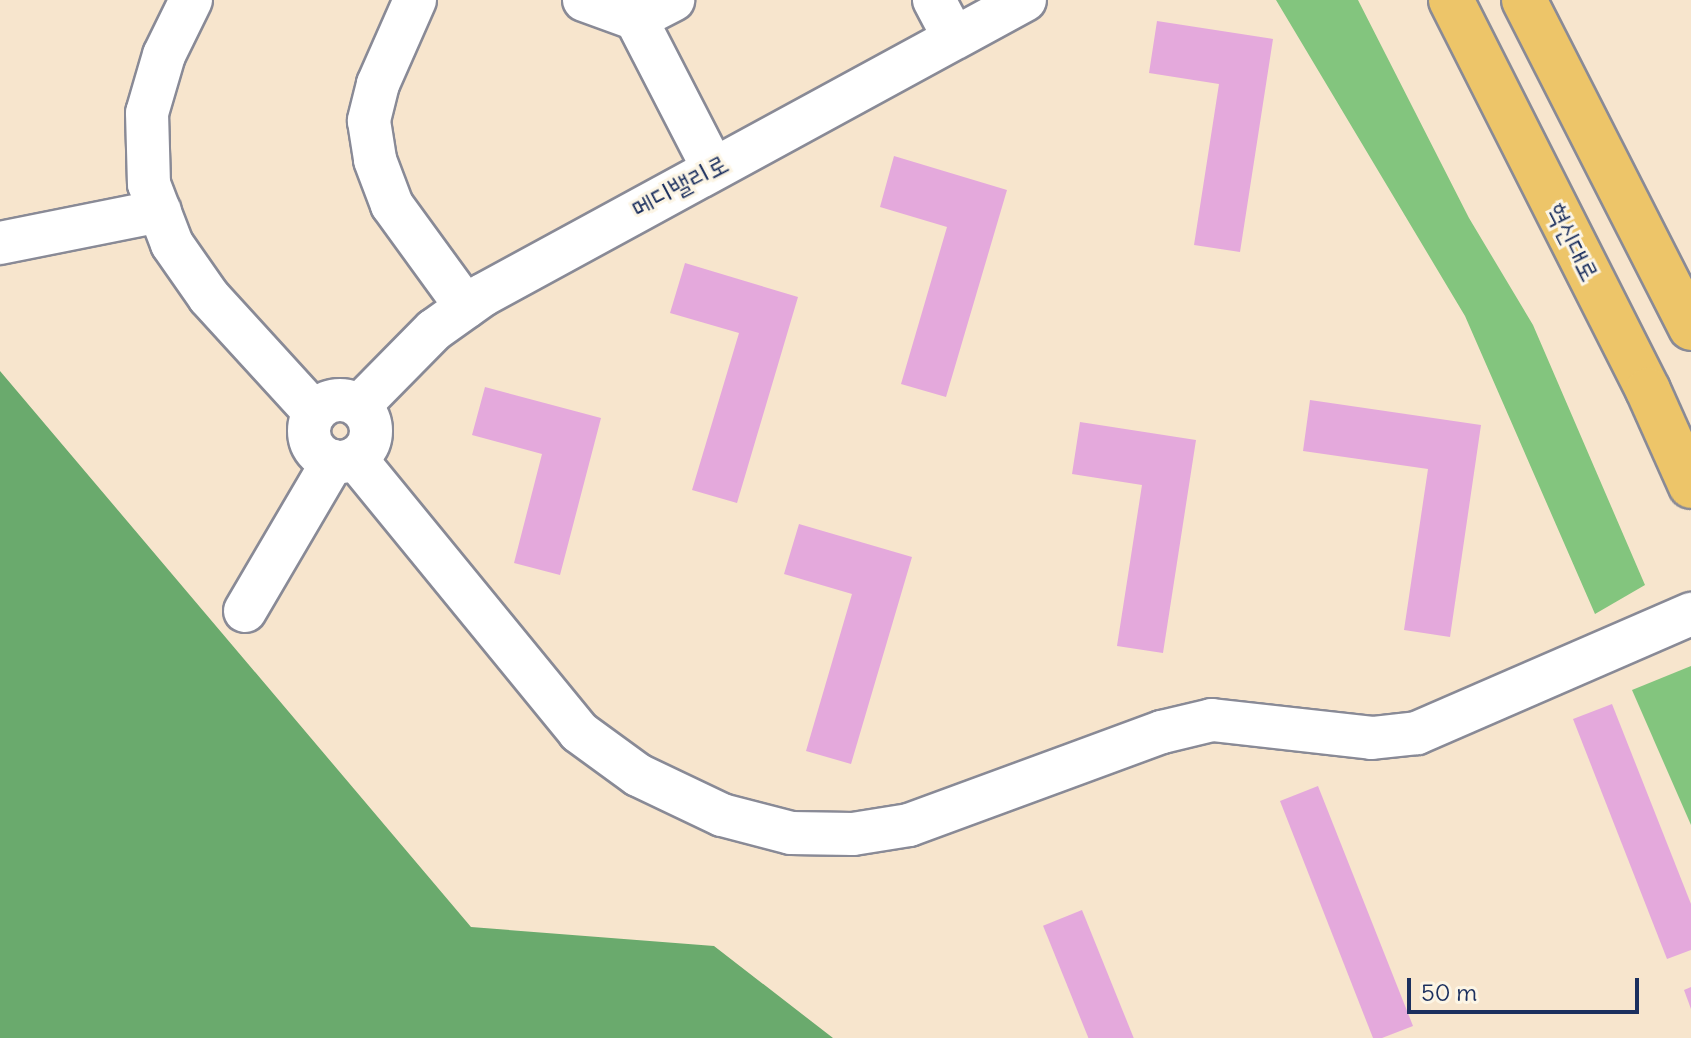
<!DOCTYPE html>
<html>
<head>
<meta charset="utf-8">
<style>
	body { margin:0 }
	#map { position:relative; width:1691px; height:1038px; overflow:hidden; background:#f7e5cd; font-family:Delius,"Poor Story",sans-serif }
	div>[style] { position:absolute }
	.green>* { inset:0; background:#83c57e }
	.forest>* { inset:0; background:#6aaa6d }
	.building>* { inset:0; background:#e4a9dc; transform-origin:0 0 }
	.roads { filter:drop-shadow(2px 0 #898a96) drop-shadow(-2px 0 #898a96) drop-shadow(0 2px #898a96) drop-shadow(0 -2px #898a96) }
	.minor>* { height:42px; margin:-21px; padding:0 21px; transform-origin:21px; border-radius:21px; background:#fff }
	.minor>.ring { margin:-21px; padding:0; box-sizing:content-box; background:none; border:42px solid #fff; border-radius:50% }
	.major>* { height:44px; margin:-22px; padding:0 22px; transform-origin:22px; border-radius:22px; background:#edc569 }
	span { translate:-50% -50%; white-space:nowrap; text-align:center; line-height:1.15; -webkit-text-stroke:6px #fcf5e5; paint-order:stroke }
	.street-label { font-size:26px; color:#1b2f5e }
	.scale { position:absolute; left:1407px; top:978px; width:232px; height:36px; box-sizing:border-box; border:4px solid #1b2f5e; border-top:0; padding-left:10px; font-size:24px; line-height:28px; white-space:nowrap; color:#1b2f5e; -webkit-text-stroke:6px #fcf5e5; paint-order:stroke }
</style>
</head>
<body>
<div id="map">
	<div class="green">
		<i style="clip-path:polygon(1276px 0,1358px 0,1469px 218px,1533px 325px,1645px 585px,1595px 614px,1465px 316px)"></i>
		<i style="clip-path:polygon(1691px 666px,1691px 825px,1632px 690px)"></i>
	</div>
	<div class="forest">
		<i style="clip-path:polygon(0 371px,471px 927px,714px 946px,833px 1038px,0 1038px)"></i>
	</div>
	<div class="building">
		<i style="clip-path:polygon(1157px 21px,1273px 39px,1240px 252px,1194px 245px,1219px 84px,1149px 73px)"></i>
		<i style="clip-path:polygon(894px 156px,1007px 190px,946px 397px,901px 384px,947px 227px,880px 207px)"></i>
		<i style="clip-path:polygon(685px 263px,798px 297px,737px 503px,692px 490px,739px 333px,670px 313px)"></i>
		<i style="clip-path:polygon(485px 387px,601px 418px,560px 575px,514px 563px,542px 454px,472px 435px)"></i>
		<i style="clip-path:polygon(1310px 400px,1481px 425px,1450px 637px,1404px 630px,1428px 469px,1303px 451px)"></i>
		<i style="clip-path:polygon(1080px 422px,1196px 440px,1163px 653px,1117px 646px,1142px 485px,1072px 474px)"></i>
		<i style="clip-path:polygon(799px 524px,912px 557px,851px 764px,806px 751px,852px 594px,784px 574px)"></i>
		<i style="clip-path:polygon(1612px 704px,1691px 904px,1691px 950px,1667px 959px,1573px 719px)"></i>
		<i style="clip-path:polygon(1318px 786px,1413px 1026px,1382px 1038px,1373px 1038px,1280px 801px)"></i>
		<i style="left:1082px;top:910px;width:139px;height:42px;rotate:68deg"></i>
		<i style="clip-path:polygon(1691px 987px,1691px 1009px,1684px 990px)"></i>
	</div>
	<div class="roads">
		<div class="minor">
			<i style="left:191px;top:0;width:61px;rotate:116.1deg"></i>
			<i style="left:164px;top:55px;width:60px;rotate:106.3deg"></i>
			<i style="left:147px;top:113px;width:71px;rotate:88.4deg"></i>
			<i style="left:149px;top:184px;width:64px;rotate:69deg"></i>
			<i style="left:172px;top:244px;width:65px;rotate:55.1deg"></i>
			<i style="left:209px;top:297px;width:157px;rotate:47.6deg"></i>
			<i style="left:415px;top:0;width:92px;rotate:113.8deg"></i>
			<i style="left:378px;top:84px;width:38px;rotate:104deg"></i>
			<i style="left:369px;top:121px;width:39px;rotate:81deg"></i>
			<i style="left:375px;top:160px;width:48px;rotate:69.3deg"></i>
			<i style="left:392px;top:205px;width:126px;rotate:54deg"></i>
			<i style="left:584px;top:0;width:55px;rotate:20.1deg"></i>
			<i style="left:636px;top:19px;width:168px;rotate:62.7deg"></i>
			<i style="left:934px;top:0;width:43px;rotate:62.2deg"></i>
			<i style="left:636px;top:19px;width:42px;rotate:-27.2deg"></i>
			<i style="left:0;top:243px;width:163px;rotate:-11.3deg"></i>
			<i class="ring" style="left:309px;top:400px;width:20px;height:20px"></i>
			<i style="left:359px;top:406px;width:107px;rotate:-45.4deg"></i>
			<i style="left:434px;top:330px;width:60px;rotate:-35.5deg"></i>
			<i style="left:483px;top:295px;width:617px;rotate:-28.56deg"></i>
			<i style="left:355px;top:458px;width:354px;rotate:50.7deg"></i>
			<i style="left:579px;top:732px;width:73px;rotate:36.1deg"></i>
			<i style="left:638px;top:775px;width:93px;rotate:25.5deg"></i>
			<i style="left:722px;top:815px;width:71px;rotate:14.6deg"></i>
			<i style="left:791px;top:833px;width:62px;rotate:0.9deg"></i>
			<i style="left:853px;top:834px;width:57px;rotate:-9.1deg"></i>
			<i style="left:909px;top:825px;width:270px;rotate:-20.2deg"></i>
			<i style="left:1162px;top:732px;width:51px;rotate:-13.5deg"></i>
			<i style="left:1212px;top:720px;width:161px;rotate:6.4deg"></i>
			<i style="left:1372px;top:738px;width:45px;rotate:-6.3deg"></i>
			<i style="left:1417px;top:733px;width:299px;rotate:-23.5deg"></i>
			<i style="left:245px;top:611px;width:174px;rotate:-59.6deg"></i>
		</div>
		<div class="major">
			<i style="left:1451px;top:0;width:437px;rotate:63.2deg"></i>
			<i style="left:1648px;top:390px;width:105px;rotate:65.9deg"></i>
			<i style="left:1524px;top:0;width:368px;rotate:63deg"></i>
		</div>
	</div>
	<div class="street-label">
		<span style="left:680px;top:186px;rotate:-28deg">메디밸리로</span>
		<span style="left:1573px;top:242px;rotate:63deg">혁신대로</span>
	</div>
	<div class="scale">50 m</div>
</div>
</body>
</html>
